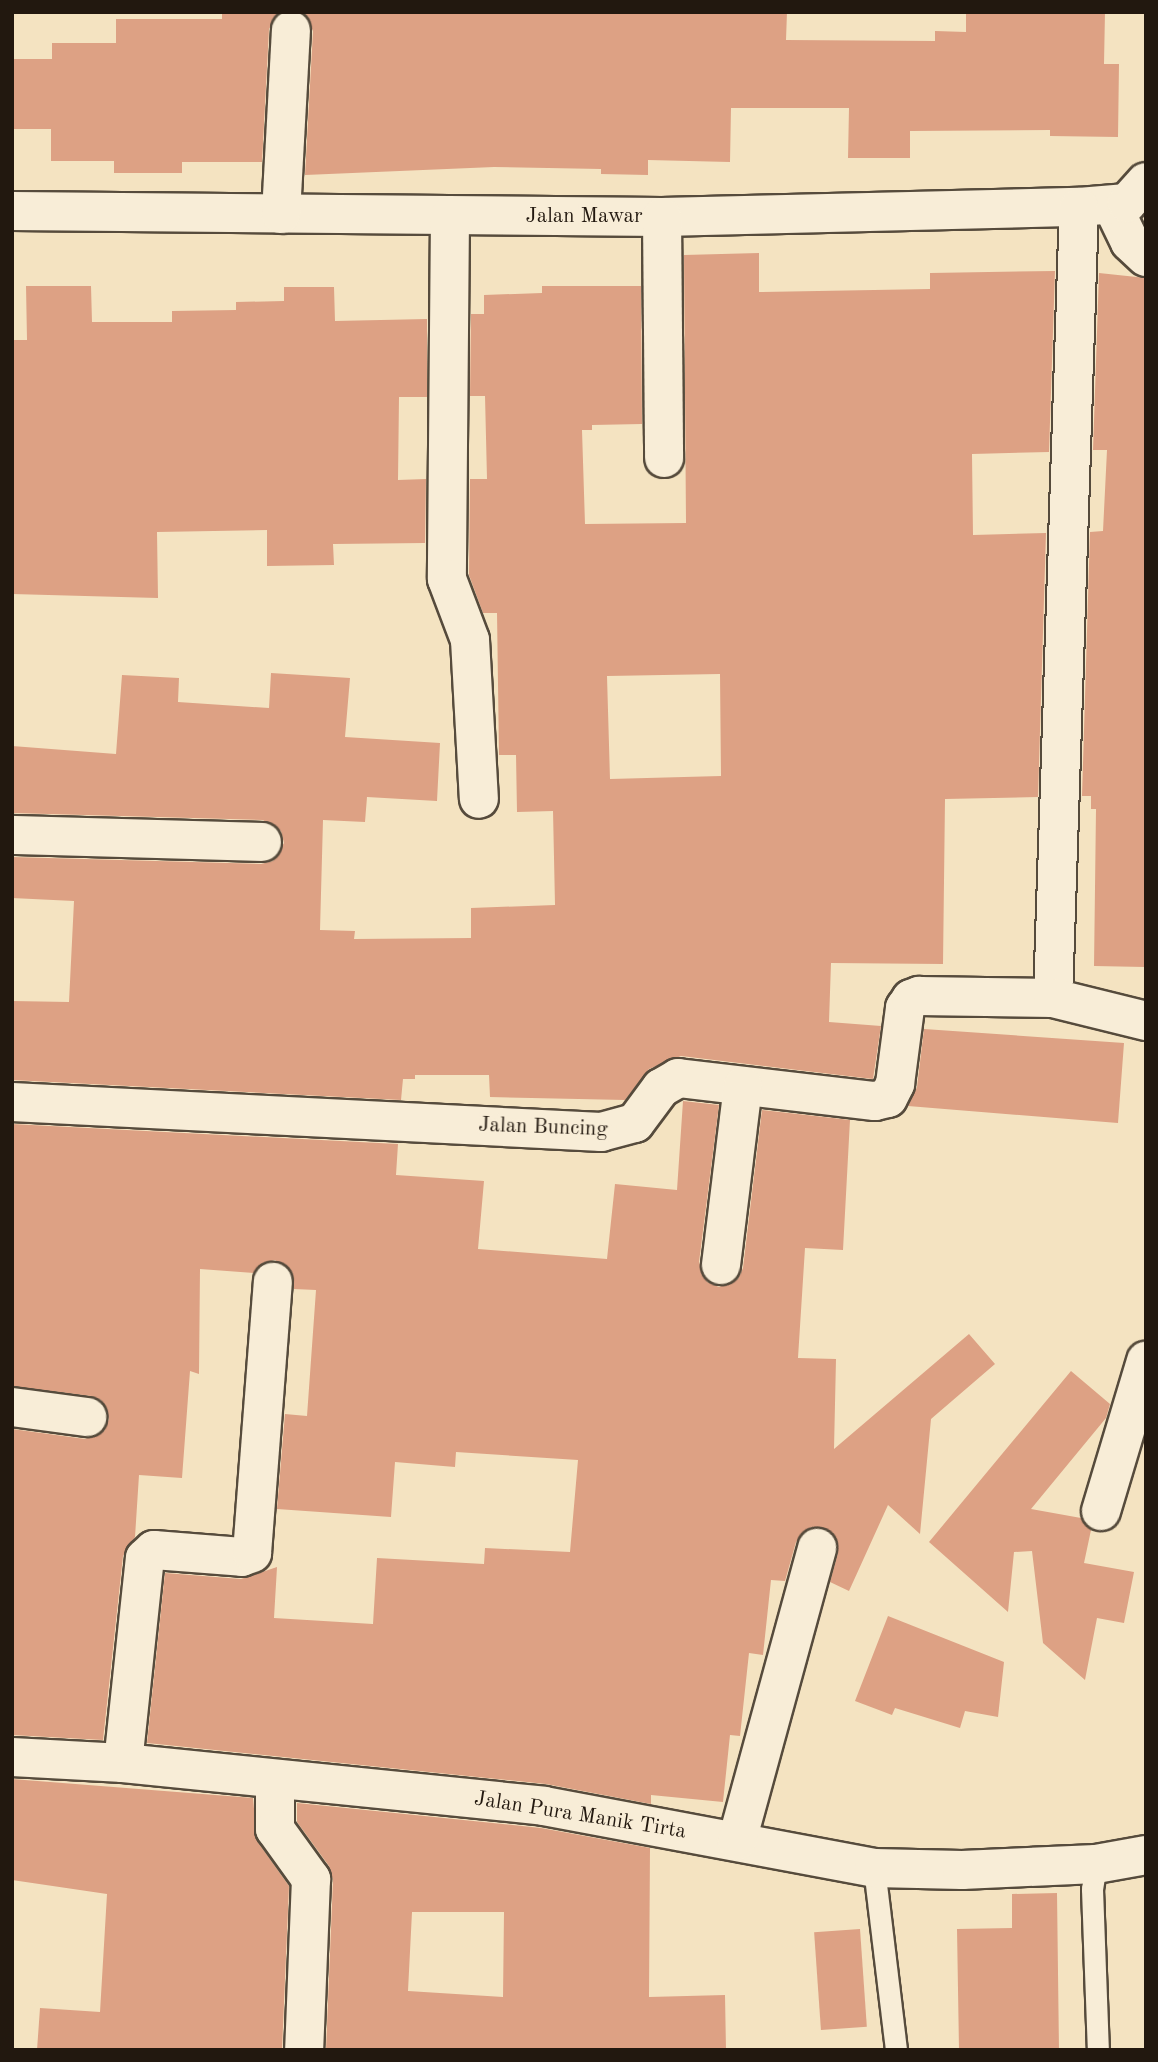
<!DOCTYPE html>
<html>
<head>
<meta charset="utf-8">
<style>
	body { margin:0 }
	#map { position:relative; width:1158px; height:2062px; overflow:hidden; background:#f4e3c1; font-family:"Old Standard TT",serif }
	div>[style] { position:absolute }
	.building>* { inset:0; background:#dda184; transform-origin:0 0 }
	.roads { filter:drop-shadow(2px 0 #564b3c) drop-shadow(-2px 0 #564b3c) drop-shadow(0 2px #564b3c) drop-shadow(0 -2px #564b3c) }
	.service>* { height:21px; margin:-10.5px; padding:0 10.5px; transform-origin:10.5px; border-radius:10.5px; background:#f8edd7 }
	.minor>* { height:38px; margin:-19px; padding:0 19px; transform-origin:19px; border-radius:19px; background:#f8edd7 }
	span { translate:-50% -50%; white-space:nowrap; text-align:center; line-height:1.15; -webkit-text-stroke:6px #f8edd7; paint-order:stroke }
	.street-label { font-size:21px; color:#22180f }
	.frame { position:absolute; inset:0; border:14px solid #22180f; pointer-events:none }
</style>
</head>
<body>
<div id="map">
	<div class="building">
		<i style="clip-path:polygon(222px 12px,279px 12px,269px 29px,262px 162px,182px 162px,182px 173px,114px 173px,114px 161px,51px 161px,51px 129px,12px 129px,12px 59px,52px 59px,52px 43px,116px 43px,116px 19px,222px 19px)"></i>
		<i style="clip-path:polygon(304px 12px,787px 12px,786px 40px,935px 41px,935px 31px,966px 32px,966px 12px,1105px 12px,1104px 64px,1119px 64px,1118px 137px,1050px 136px,1050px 130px,910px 131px,910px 158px,848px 158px,849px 108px,731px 108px,730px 162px,648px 160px,648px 175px,601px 174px,601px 169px,494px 167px,305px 175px,313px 31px)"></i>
		<i style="clip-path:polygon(evenodd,759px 253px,759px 292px,930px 289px,930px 273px,1055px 271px,1049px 452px,972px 454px,973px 535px,1046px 533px,1038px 797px,945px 799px,943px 964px,831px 963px,829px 1022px,881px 1026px,873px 1079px,681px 1056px,649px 1069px,625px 1100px,490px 1097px,489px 1075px,415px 1075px,415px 1079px,403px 1079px,401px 1100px,12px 1080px,12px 1001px,69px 1002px,74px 901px,12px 898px,12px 857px,261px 864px,273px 861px,284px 843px,281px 831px,263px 820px,12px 813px,12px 746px,116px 754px,122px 675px,179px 678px,178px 702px,269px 708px,271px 673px,350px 678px,345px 737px,440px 743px,437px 801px,367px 797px,365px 822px,323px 820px,320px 930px,355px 931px,354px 939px,471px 938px,471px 908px,555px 905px,553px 811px,517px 812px,516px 755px,499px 755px,497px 613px,483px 613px,469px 575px,470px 479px,487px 479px,485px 396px,470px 396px,471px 314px,484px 314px,484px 295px,542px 293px,542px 286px,641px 286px,642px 424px,592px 425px,592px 430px,582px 430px,585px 524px,686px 523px,684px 255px,759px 253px,720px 674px,721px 776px,610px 779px,607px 676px,720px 674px)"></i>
		<i style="clip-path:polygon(1099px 273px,1146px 278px,1145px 967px,1094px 966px,1096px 809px,1091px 809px,1091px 796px,1082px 796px,1090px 532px,1103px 531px,1107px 450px,1093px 450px)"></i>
		<i style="clip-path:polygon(26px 286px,91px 286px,92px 322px,172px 322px,172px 311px,236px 310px,236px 302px,284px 301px,284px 287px,334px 287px,335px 321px,427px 319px,427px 397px,399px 397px,398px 480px,426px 479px,425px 543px,333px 544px,334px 565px,267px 566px,267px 530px,157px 532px,158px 598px,12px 594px,12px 340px,27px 340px)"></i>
		<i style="clip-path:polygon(924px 1029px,1124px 1043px,1118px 1123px,908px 1106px,917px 1087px)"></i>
		<i style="clip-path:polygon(683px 1101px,719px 1105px,699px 1262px,707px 1282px,719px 1287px,738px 1279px,743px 1268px,762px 1110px,850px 1120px,843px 1250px,805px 1248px,798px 1358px,836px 1359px,834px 1449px,969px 1334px,995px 1364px,931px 1419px,920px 1534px,888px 1505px,849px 1591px,830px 1582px,838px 1553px,833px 1533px,811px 1527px,796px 1542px,785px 1581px,771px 1580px,763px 1655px,749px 1653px,740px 1736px,730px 1735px,723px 1802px,651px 1795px,651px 1804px,546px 1784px,147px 1743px,165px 1573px,241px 1579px,277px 1567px,274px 1618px,373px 1624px,377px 1558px,484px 1564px,485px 1548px,570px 1552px,578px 1460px,456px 1452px,455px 1467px,395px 1462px,391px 1517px,277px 1509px,285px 1414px,307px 1416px,316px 1290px,294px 1289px,292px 1272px,275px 1260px,263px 1263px,254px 1273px,200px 1269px,199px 1374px,190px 1371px,182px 1478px,139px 1475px,135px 1537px,123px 1556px,103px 1740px,12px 1735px,12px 1429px,85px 1439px,104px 1431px,109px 1419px,101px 1400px,91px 1396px,12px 1386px,12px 1124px,398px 1144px,396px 1175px,484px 1181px,478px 1249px,607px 1259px,615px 1184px,677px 1190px)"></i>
		<i style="clip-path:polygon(1071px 1371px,1110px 1404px,1106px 1418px,1031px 1509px,1081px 1518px,1091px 1530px,1084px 1563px,1134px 1572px,1124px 1623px,1097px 1618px,1085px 1680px,1043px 1643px,1032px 1551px,1014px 1552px,1008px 1612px,929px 1542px)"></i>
		<i style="clip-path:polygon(888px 1616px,1004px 1662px,998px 1717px,965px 1711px,960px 1728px,895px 1708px,892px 1715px,855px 1701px)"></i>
		<i style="clip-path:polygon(12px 1779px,253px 1798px,257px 1841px,289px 1886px,282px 2050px,37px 2050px,40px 2008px,100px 2012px,107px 1894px,12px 1880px)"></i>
		<i style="clip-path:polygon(evenodd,297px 1803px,541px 1828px,650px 1848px,649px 1997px,725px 1995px,726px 2050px,326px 2050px,333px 1880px,329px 1866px,297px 1822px,297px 1803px,412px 1912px,504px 1912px,503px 1997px,408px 1991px,412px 1912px)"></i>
		<i style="clip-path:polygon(1057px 1893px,1059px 2050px,959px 2050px,957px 1929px,1012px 1928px,1012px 1894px)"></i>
		<i style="left:860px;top:1929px;width:98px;height:46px;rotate:86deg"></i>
	</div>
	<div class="roads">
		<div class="service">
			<i style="left:1096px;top:1864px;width:25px;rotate:99deg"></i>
			<i style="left:1092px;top:1889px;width:161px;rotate:87.9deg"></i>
			<i style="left:874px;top:1868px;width:183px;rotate:83.1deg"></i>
		</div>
		<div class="minor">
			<i style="left:1112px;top:205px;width:41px;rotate:64.1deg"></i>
			<i style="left:1130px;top:242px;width:22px;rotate:43deg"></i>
			<i style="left:12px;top:211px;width:650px;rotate:0.53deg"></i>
			<i style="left:662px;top:217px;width:417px;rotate:-1.4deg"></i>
			<i style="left:1079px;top:207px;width:48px;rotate:-4.8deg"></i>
			<i style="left:1127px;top:203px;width:28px;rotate:-48deg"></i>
			<i style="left:281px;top:214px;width:184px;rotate:-86.9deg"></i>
			<i style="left:450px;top:216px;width:363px;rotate:90.5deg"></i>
			<i style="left:447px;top:579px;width:65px;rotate:69.3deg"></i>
			<i style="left:470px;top:640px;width:159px;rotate:86.8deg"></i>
			<i style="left:662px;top:217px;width:241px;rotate:89.5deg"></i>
			<i style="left:12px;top:835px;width:250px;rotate:1.6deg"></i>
			<i style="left:1053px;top:998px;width:791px;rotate:-88.12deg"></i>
			<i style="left:12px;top:1102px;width:590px;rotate:2.92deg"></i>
			<i style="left:601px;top:1132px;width:35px;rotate:-15deg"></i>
			<i style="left:635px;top:1123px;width:44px;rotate:-53.4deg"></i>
			<i style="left:661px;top:1088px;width:20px;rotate:-30deg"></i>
			<i style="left:678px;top:1078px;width:198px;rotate:6.7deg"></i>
			<i style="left:875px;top:1101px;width:13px;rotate:-13deg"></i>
			<i style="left:888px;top:1098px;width:16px;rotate:-63deg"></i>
			<i style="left:895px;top:1084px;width:77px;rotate:-82.5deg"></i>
			<i style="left:905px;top:1008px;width:11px;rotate:-56deg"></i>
			<i style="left:911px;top:999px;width:9px;rotate:-21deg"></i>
			<i style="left:919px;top:996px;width:134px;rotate:0.9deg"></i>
			<i style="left:1053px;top:998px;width:96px;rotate:13.9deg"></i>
			<i style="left:721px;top:1265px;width:180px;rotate:-83deg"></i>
			<i style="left:12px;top:1407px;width:76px;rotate:7.6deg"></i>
			<i style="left:1101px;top:1511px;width:157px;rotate:-73.3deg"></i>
			<i style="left:12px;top:1757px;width:111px;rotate:3.1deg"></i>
			<i style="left:123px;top:1763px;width:423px;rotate:5.8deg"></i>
			<i style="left:544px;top:1806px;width:336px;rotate:10.6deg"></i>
			<i style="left:874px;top:1868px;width:88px;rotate:1.3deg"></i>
			<i style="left:962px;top:1870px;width:134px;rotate:-2.6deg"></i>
			<i style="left:1096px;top:1864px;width:51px;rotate:-10.2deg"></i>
			<i style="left:123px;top:1763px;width:206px;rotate:-83.9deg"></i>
			<i style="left:145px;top:1558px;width:12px;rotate:-42deg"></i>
			<i style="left:154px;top:1550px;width:88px;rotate:4.5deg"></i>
			<i style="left:242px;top:1557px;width:11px;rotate:-22deg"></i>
			<i style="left:252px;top:1553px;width:272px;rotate:-85.6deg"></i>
			<i style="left:275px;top:1779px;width:50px;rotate:90deg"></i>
			<i style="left:275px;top:1829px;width:62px;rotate:54.2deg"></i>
			<i style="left:311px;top:1879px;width:171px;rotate:92.3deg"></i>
			<i style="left:737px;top:1841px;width:304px;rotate:-74.7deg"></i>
		</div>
	</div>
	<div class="street-label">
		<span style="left:584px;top:217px">Jalan Mawar</span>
		<span style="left:543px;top:1128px;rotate:2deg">Jalan Buncing</span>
		<span style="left:580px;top:1816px;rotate:9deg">Jalan Pura Manik Tirta</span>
	</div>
	<div class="frame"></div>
</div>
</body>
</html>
